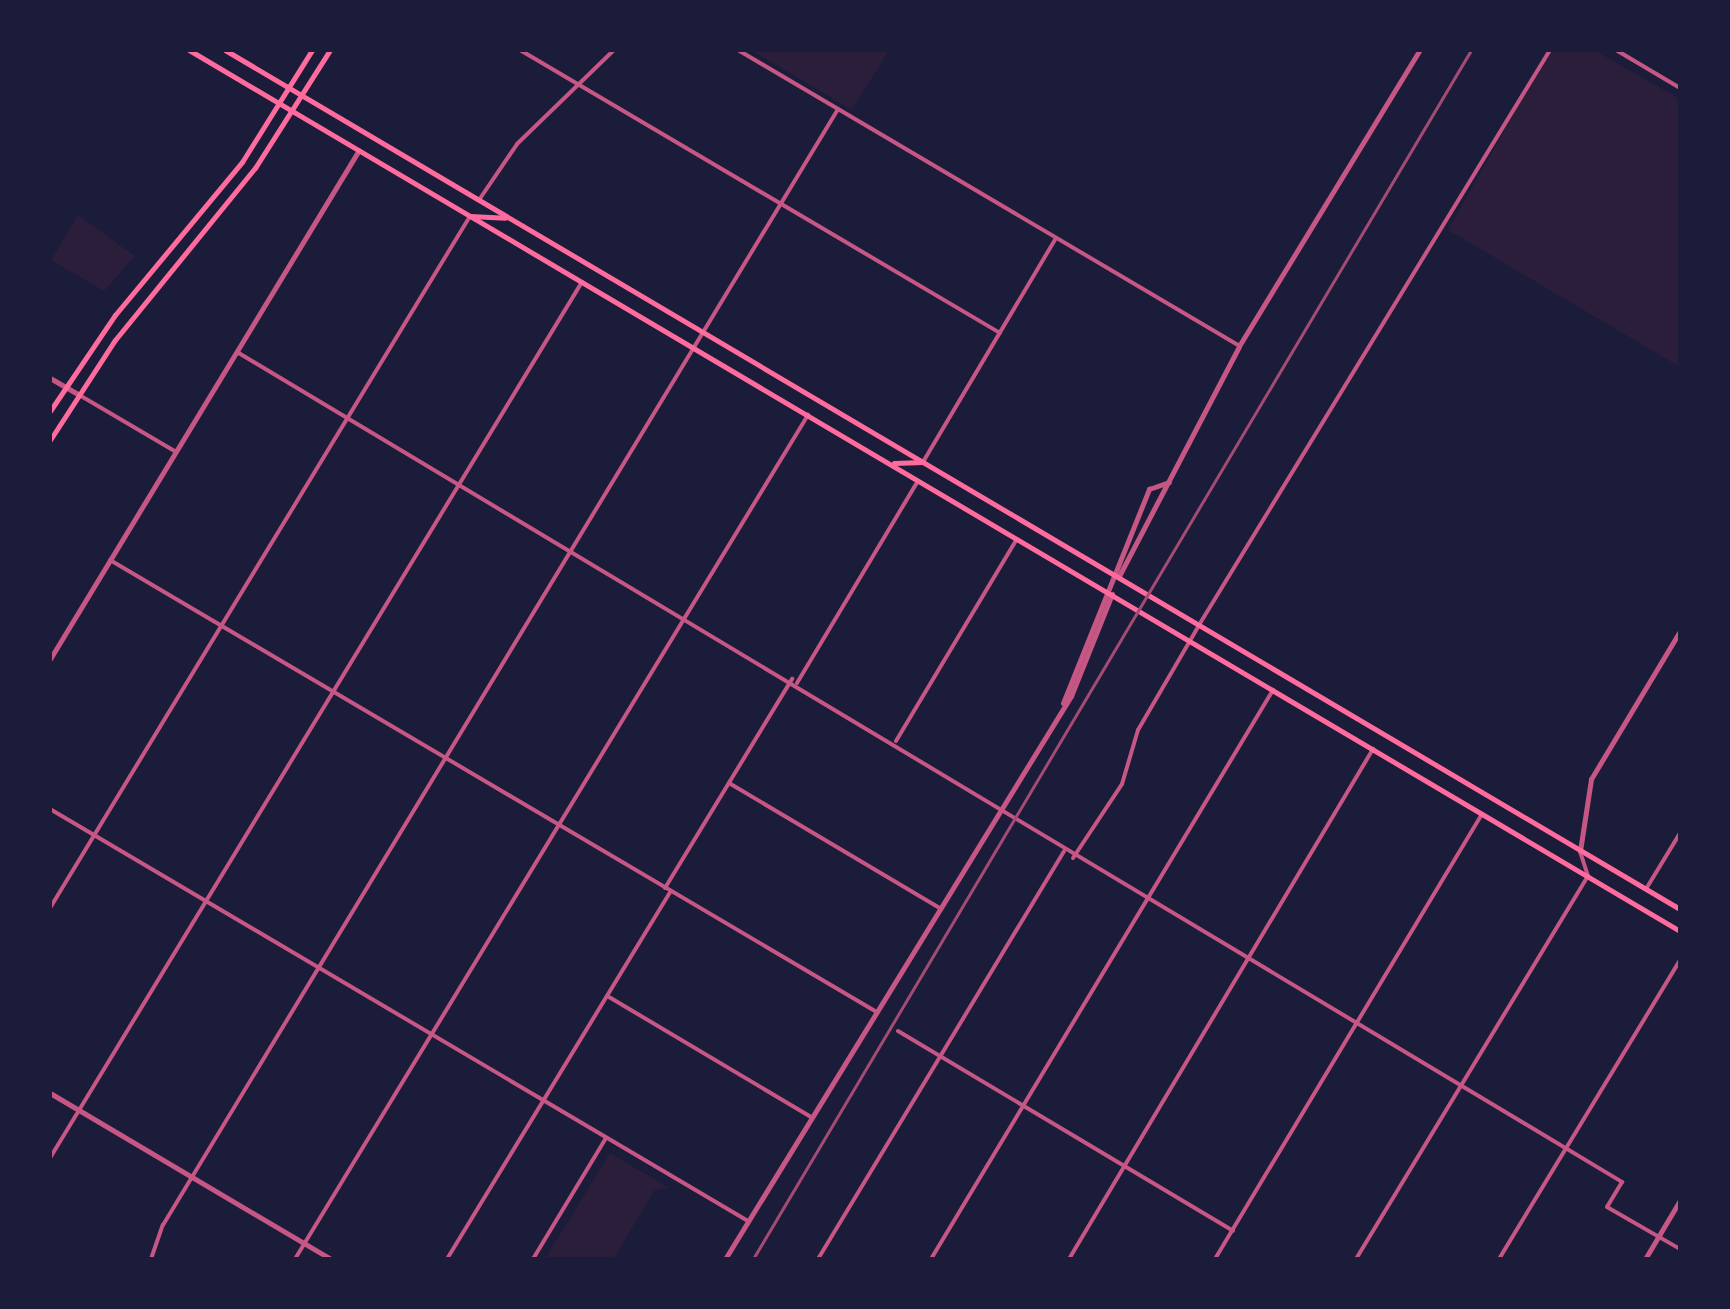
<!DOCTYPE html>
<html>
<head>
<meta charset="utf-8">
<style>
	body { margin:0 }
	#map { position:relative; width:1730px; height:1309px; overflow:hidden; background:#1b1b3a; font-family:Mulish,sans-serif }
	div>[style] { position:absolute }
	.green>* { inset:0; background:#2a1e3b }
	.service>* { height:1px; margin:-0.5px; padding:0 0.5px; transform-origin:0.5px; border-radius:0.5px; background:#c65784 }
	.minor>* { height:4px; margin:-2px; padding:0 2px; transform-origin:2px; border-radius:2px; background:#c65784 }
	.tertiary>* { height:5px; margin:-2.5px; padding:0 2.5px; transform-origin:2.5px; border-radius:2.5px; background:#c65784 }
	.secondary>* { height:5px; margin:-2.5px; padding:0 2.5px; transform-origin:2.5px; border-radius:2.5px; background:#ff6b9d }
	.rail>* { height:2.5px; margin:-1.25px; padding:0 1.25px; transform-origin:1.25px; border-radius:1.25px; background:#a44b75 }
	span { translate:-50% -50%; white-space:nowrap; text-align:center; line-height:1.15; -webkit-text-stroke:8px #1b1b3a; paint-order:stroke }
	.frame { position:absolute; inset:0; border:52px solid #1b1b3a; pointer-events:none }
</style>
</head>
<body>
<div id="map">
	<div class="green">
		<i style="clip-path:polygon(751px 50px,889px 50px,852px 110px)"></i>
		<i style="clip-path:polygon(1549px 50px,1594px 50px,1680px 99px,1680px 367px,1448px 230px)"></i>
		<i style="clip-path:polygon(78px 215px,135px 256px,104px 291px,51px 260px)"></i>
		<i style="clip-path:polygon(610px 1153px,669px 1188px,655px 1190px,613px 1259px,545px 1259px)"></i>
	</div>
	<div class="service">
		<i style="left:273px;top:50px;width:9px"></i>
	</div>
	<div class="minor">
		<i style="left:520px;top:50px;width:557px;rotate:30.52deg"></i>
		<i style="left:738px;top:50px;width:581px;rotate:30.54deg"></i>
		<i style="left:1616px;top:50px;width:74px;rotate:30.7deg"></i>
		<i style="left:479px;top:200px;width:68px;rotate:-55.8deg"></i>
		<i style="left:517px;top:144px;width:135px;rotate:-44.1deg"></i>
		<i style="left:237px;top:352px;width:1615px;rotate:30.93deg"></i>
		<i style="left:1622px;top:1182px;width:29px;rotate:121deg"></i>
		<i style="left:1607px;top:1207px;width:84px;rotate:29.9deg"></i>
		<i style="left:81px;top:396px;width:110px;rotate:30.5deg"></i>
		<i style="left:923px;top:462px;width:258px;rotate:-59.3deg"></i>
		<i style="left:110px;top:560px;width:888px;rotate:30.52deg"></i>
		<i style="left:797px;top:683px;width:235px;rotate:-59.1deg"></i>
		<i style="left:896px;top:741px;width:235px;rotate:-59.1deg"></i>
		<i style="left:729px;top:783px;width:243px;rotate:30.7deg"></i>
		<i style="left:50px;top:809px;width:811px;rotate:30.55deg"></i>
		<i style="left:1073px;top:858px;width:89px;rotate:-56.5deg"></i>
		<i style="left:1122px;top:784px;width:56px;rotate:-73.5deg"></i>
		<i style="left:1138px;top:730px;width:121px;rotate:-59.8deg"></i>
		<i style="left:1199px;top:625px;width:674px;rotate:-58.6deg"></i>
		<i style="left:665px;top:888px;width:245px;rotate:-58.7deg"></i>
		<i style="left:1646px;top:889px;width:66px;rotate:-58.7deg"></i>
		<i style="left:50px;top:908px;width:809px;rotate:-58.74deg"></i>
		<i style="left:609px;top:997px;width:235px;rotate:30.7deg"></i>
		<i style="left:898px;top:1031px;width:390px;rotate:30.8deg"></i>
		<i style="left:50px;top:1158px;width:1025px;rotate:-58.73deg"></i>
		<i style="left:50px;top:1234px;width:25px;rotate:90deg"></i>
		<i style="left:151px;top:1259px;width:36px;rotate:-71deg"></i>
		<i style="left:163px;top:1225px;width:1304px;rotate:-58.83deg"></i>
		<i style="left:295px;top:1259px;width:988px;rotate:-58.71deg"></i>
		<i style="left:447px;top:1259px;width:429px;rotate:-58.7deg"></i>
		<i style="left:533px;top:1259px;width:141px;rotate:-58.9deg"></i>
		<i style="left:818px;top:1259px;width:476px;rotate:-58.9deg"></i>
		<i style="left:931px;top:1259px;width:664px;rotate:-58.99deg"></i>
		<i style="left:1069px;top:1259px;width:594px;rotate:-59.2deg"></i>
		<i style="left:1215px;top:1259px;width:519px;rotate:-59.04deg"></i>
		<i style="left:1356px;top:1259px;width:448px;rotate:-58.8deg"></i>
		<i style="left:1588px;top:876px;width:26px;rotate:-108deg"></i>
		<i style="left:1499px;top:1259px;width:350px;rotate:-58.8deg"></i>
	</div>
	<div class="tertiary">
		<i style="left:50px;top:378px;width:32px;rotate:30deg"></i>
		<i style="left:1119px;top:576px;width:259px;rotate:-62.4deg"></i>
		<i style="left:1239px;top:346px;width:347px;rotate:-58.6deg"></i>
		<i style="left:50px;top:659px;width:595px;rotate:-58.74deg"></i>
		<i style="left:1063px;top:703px;width:231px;rotate:-68.1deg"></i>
		<i style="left:1149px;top:489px;width:21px;rotate:-19deg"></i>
		<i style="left:1580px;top:851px;width:73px;rotate:-81.3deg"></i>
		<i style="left:1591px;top:779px;width:173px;rotate:-59deg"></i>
		<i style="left:50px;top:1093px;width:326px;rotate:30.6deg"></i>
		<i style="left:725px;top:1259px;width:661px;rotate:-58.43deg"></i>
		<i style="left:1071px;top:696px;width:110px;rotate:-68.1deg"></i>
		<i style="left:1645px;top:1259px;width:69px;rotate:-59.3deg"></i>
	</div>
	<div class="secondary">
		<i style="left:189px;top:50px;width:1732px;rotate:30.58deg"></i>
		<i style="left:225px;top:50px;width:1690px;rotate:30.56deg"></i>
		<i style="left:470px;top:216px;width:35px;rotate:3deg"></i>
		<i style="left:50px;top:411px;width:116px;rotate:-55.9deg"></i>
		<i style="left:115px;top:315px;width:199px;rotate:-50.3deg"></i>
		<i style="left:242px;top:162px;width:132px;rotate:-58deg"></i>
		<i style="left:50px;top:440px;width:119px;rotate:-57deg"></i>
		<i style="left:115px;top:340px;width:222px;rotate:-50.9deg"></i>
		<i style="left:255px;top:168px;width:140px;rotate:-57.6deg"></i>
		<i style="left:894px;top:463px;width:29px;rotate:-2deg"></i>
	</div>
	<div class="rail">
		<i style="left:753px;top:1259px;width:1406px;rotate:-59.29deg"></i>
	</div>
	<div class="frame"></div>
</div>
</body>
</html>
